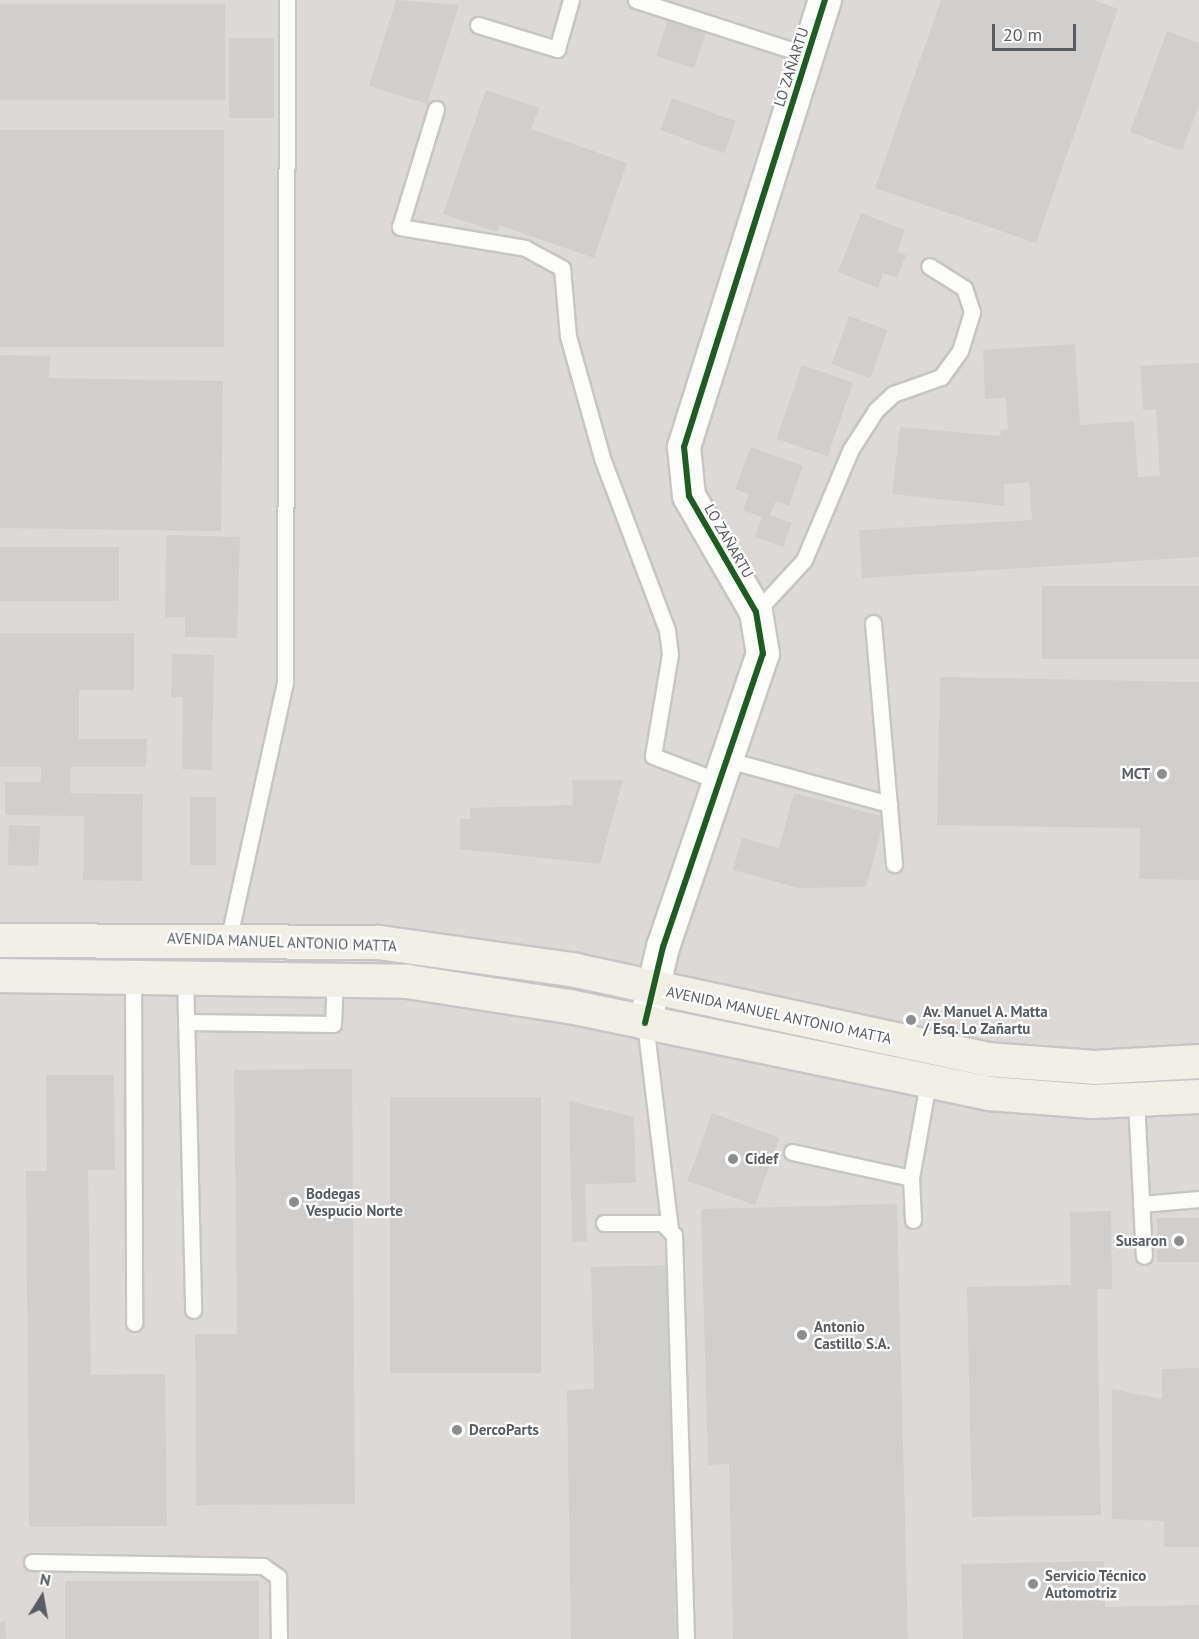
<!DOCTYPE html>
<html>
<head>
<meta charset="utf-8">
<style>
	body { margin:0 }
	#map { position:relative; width:1199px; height:1639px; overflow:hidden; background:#e9e8e3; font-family:"PT Sans",sans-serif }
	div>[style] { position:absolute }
	.industrial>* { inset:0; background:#dcd9d6; transform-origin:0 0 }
	.building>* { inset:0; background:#d1cfcd; transform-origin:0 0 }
	.roads { filter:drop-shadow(2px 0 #c6c6c5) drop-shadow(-2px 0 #c6c6c5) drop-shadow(0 2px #c6c6c5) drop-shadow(0 -2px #c6c6c5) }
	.lane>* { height:15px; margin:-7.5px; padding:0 7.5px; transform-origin:7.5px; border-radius:7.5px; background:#fcfcfb }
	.street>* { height:32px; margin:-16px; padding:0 16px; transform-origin:16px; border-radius:16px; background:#fcfcfb }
	.primary>* { height:33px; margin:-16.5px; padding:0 16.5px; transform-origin:16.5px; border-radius:16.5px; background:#f2efe6 }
	.cycleway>* { height:6px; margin:-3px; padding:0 3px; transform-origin:3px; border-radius:3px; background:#1b5e20 }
	.dots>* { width:16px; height:16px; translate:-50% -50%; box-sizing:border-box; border:3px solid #fff; border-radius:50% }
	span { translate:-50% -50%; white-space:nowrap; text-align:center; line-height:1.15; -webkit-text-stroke:4.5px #fff; paint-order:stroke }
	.street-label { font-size:15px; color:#595d61 }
	.poi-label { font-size:15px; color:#595d61; font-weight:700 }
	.right { translate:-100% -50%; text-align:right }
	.left { translate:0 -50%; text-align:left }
	.north { position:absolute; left:12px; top:1567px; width:60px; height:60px; -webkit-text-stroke:4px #fff; paint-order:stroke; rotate:11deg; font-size:16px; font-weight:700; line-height:24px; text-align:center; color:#595d61 }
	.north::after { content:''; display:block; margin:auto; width:21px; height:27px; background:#595d61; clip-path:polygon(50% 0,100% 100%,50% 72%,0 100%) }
	.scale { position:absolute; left:992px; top:24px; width:84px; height:27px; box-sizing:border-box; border:3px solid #595d61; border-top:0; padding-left:8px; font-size:18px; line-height:21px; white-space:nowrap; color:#595d61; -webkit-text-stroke:4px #fff; paint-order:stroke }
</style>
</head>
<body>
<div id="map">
	<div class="industrial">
		<i style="left:0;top:0;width:1199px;height:1639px"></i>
	</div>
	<div class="building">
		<i style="clip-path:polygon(396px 0,459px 5px,427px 104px,369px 86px)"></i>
		<i style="clip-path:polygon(941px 0,1093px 0,1118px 9px,1036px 243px,875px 188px)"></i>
		<i style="left:0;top:4px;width:225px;height:96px"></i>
		<i style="left:669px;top:16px;width:40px;height:42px;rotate:18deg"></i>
		<i style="clip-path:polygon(1167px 31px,1199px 43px,1199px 105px,1182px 151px,1130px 132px)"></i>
		<i style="left:274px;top:38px;width:80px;height:45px;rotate:90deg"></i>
		<i style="clip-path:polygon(486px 90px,539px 108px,531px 129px,627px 163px,594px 258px,499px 225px,497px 232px,443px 214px)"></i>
		<i style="left:672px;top:98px;width:68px;height:34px;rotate:20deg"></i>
		<i style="left:0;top:130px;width:224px;height:217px"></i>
		<i style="clip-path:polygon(861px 213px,905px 230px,897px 252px,906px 255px,897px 278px,883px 273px,878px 288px,838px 272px)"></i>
		<i style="left:849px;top:316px;width:41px;height:51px;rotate:20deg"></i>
		<i style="clip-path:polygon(1075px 344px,1080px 425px,1134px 421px,1138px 477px,1160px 476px,1156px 409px,1143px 410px,1140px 366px,1199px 363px,1199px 557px,862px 578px,859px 530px,1032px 520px,1029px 482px,1004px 484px,1005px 506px,892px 494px,900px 427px,1001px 436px,1000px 430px,1008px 429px,1006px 398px,985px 399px,983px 350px)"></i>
		<i style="clip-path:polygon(0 355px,50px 356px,49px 378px,223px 381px,221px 531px,0 528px)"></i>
		<i style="left:802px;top:365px;width:54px;height:78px;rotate:19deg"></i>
		<i style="clip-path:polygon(751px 447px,803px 466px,789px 506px,776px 501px,770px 515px,792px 523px,783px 547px,755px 537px,762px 517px,743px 510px,749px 494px,735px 489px)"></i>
		<i style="clip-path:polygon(166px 535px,240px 537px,237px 638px,185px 637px,185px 617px,165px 617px)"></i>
		<i style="left:0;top:547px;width:119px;height:54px"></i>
		<i style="left:1199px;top:586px;width:73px;height:157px;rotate:90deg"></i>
		<i style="clip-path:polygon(0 633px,134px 633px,134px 690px,79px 690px,79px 739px,147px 739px,146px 767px,71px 767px,70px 793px,143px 794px,142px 881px,83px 880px,84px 816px,5px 815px,5px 782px,41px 782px,41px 767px,0 767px)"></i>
		<i style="clip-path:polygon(172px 654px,214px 655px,212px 770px,182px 769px,183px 697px,171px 697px)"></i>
		<i style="clip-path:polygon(940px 677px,1199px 682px,1199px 880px,1139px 879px,1140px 828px,937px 825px)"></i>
		<i style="clip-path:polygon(572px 780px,623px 780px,600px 864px,460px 849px,460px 819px,470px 819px,470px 808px,573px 805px)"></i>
		<i style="clip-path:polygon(794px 793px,885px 817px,866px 887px,798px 888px,733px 870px,742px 838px,779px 848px)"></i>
		<i style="left:190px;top:797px;width:26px;height:68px"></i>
		<i style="left:9px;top:825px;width:31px;height:40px;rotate:2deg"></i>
		<i style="clip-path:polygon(352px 1069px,355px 1504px,196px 1505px,195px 1334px,237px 1334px,234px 1070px)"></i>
		<i style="clip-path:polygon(46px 1075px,114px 1075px,115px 1170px,88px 1170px,91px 1375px,165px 1374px,167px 1526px,29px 1527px,26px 1171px,47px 1171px)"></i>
		<i style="left:390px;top:1097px;width:151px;height:276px"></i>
		<i style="clip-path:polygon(569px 1101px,634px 1117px,636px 1183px,585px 1184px,587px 1241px,572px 1242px)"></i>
		<i style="left:712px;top:1113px;width:72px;height:72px;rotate:20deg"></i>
		<i style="clip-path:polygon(897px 1204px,908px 1639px,733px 1639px,729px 1464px,708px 1465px,701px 1209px)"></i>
		<i style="clip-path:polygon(1111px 1211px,1112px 1289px,1097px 1289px,1101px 1515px,972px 1517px,967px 1287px,1071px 1285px,1070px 1212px)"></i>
		<i style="left:1199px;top:1218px;width:44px;height:42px;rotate:90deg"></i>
		<i style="clip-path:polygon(667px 1265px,676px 1639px,571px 1639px,567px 1390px,594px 1389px,591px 1267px)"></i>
		<i style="clip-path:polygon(1199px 1368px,1199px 1547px,1164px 1547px,1164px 1521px,1112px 1519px,1112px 1389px,1162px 1399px,1162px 1369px)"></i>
		<i style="clip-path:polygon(1104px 1561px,1105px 1607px,1199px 1605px,1199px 1639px,963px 1639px,961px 1564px)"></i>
		<i style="left:65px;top:1581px;width:194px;height:58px"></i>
		<i style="clip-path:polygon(5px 1621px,6px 1639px,0 1639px,0 1622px)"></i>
	</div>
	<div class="roads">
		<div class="lane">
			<i style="left:636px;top:0;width:180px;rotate:17.8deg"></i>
			<i style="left:478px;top:25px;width:83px;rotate:16.9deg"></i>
			<i style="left:557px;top:49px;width:51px;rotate:-74.1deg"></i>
			<i style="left:436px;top:109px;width:123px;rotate:107deg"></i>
			<i style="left:400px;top:227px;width:127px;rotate:9.5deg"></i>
			<i style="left:525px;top:248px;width:42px;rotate:28.4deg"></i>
			<i style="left:562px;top:268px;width:68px;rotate:85deg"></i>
			<i style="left:568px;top:336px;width:127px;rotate:74.4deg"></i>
			<i style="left:602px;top:458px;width:184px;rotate:69.3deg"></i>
			<i style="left:667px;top:630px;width:24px;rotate:83deg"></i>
			<i style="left:670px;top:654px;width:103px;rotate:99.5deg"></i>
			<i style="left:653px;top:756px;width:73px;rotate:20.9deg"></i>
			<i style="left:756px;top:612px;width:71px;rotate:-47.3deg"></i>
			<i style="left:804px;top:560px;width:121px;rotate:-67.1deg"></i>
			<i style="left:851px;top:449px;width:46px;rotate:-57.3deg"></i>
			<i style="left:876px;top:410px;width:23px;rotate:-43deg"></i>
			<i style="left:893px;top:394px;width:51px;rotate:-19.5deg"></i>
			<i style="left:941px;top:377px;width:32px;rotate:-54deg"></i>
			<i style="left:960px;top:351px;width:41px;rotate:-72.9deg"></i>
			<i style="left:972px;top:312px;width:25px;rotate:-108deg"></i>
			<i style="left:964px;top:288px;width:41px;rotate:-147.8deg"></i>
			<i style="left:873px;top:623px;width:242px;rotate:85deg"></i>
			<i style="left:728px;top:760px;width:167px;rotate:15.3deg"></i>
			<i style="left:229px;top:937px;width:261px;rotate:-77.6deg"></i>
			<i style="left:285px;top:682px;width:682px;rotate:-89.83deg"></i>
			<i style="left:185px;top:974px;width:336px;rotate:88.6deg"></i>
			<i style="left:133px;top:975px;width:348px;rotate:89.8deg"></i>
			<i style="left:186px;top:1022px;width:147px;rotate:0.8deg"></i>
			<i style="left:333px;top:1024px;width:47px;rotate:-87.6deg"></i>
			<i style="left:645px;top:1023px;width:208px;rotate:83.1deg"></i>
			<i style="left:1136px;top:1100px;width:156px;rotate:87.1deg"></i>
			<i style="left:792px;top:1152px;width:122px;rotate:12.3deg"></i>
			<i style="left:1141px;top:1204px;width:58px;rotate:-4.9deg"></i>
			<i style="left:913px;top:1220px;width:42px;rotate:-92.7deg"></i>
			<i style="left:911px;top:1178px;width:97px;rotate:-79.9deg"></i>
			<i style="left:604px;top:1223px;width:58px"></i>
			<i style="left:662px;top:1223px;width:17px;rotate:45deg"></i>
			<i style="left:674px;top:1235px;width:404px;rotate:88.3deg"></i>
			<i style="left:32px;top:1562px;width:231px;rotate:1deg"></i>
			<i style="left:263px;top:1566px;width:19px;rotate:36deg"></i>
			<i style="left:278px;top:1577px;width:62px;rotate:89.1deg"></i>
		</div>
		<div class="street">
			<i style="left:645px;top:1023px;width:78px;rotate:-76.7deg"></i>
			<i style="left:663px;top:947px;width:310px;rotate:-71.2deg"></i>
			<i style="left:763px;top:654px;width:43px;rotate:-99.5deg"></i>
			<i style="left:756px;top:612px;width:134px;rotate:-120deg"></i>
			<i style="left:689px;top:496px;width:49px;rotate:-95.8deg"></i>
			<i style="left:684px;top:447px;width:469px;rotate:-72.5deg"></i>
		</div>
		<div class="primary">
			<i style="left:0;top:940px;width:378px;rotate:0.3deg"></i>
			<i style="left:378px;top:942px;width:200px;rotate:8deg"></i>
			<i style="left:576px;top:970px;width:420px;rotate:12.2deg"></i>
			<i style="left:986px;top:1059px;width:108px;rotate:4.2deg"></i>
			<i style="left:1094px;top:1067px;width:105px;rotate:-3.3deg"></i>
			<i style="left:0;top:975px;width:407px;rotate:0.8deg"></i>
			<i style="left:407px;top:981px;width:164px;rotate:8.8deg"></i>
			<i style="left:569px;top:1006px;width:429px;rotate:11.7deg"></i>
			<i style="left:989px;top:1093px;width:104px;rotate:4.4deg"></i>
			<i style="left:1093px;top:1101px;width:106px;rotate:-2.7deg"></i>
		</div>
	</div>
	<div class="cycleway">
		<i style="left:645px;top:1023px;width:78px;rotate:-76.7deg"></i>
		<i style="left:663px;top:947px;width:310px;rotate:-71.2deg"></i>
		<i style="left:763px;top:654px;width:43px;rotate:-99.5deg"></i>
		<i style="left:756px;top:612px;width:134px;rotate:-120deg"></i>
		<i style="left:689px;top:496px;width:49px;rotate:-95.8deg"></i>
		<i style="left:684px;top:447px;width:469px;rotate:-72.5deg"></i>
	</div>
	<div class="dots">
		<i style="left:1162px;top:774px;background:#8b8e8e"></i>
		<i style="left:911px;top:1020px;background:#8b8e8e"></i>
		<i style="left:733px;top:1159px;background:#8b8e8e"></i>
		<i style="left:294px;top:1202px;background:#8b8e8e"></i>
		<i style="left:1179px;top:1241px;background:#8b8e8e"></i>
		<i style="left:802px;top:1335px;background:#8b8e8e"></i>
		<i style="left:457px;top:1430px;background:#8b8e8e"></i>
		<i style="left:1033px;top:1584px;background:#8b8e8e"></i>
	</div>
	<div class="street-label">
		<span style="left:791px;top:67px;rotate:-72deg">LO ZAÑARTU</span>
		<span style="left:729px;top:541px;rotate:60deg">LO ZAÑARTU</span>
		<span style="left:282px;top:942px;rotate:2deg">AVENIDA MANUEL ANTONIO MATTA</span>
		<span style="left:779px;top:1015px;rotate:12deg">AVENIDA MANUEL ANTONIO MATTA</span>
	</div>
	<div class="poi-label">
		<span class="right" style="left:1150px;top:774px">MCT</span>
		<span class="left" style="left:923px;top:1020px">Av. Manuel A. Matta<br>/ Esq. Lo Zañartu</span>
		<span class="left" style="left:745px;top:1159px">Cidef</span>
		<span class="left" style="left:306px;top:1202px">Bodegas<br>Vespucio Norte</span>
		<span class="right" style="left:1167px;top:1241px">Susaron</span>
		<span class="left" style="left:814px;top:1335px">Antonio<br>Castillo S.A.</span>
		<span class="left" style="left:469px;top:1430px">DercoParts</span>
		<span class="left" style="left:1045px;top:1584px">Servicio Técnico<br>Automotriz</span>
	</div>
	<div class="north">N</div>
	<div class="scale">20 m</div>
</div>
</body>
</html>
